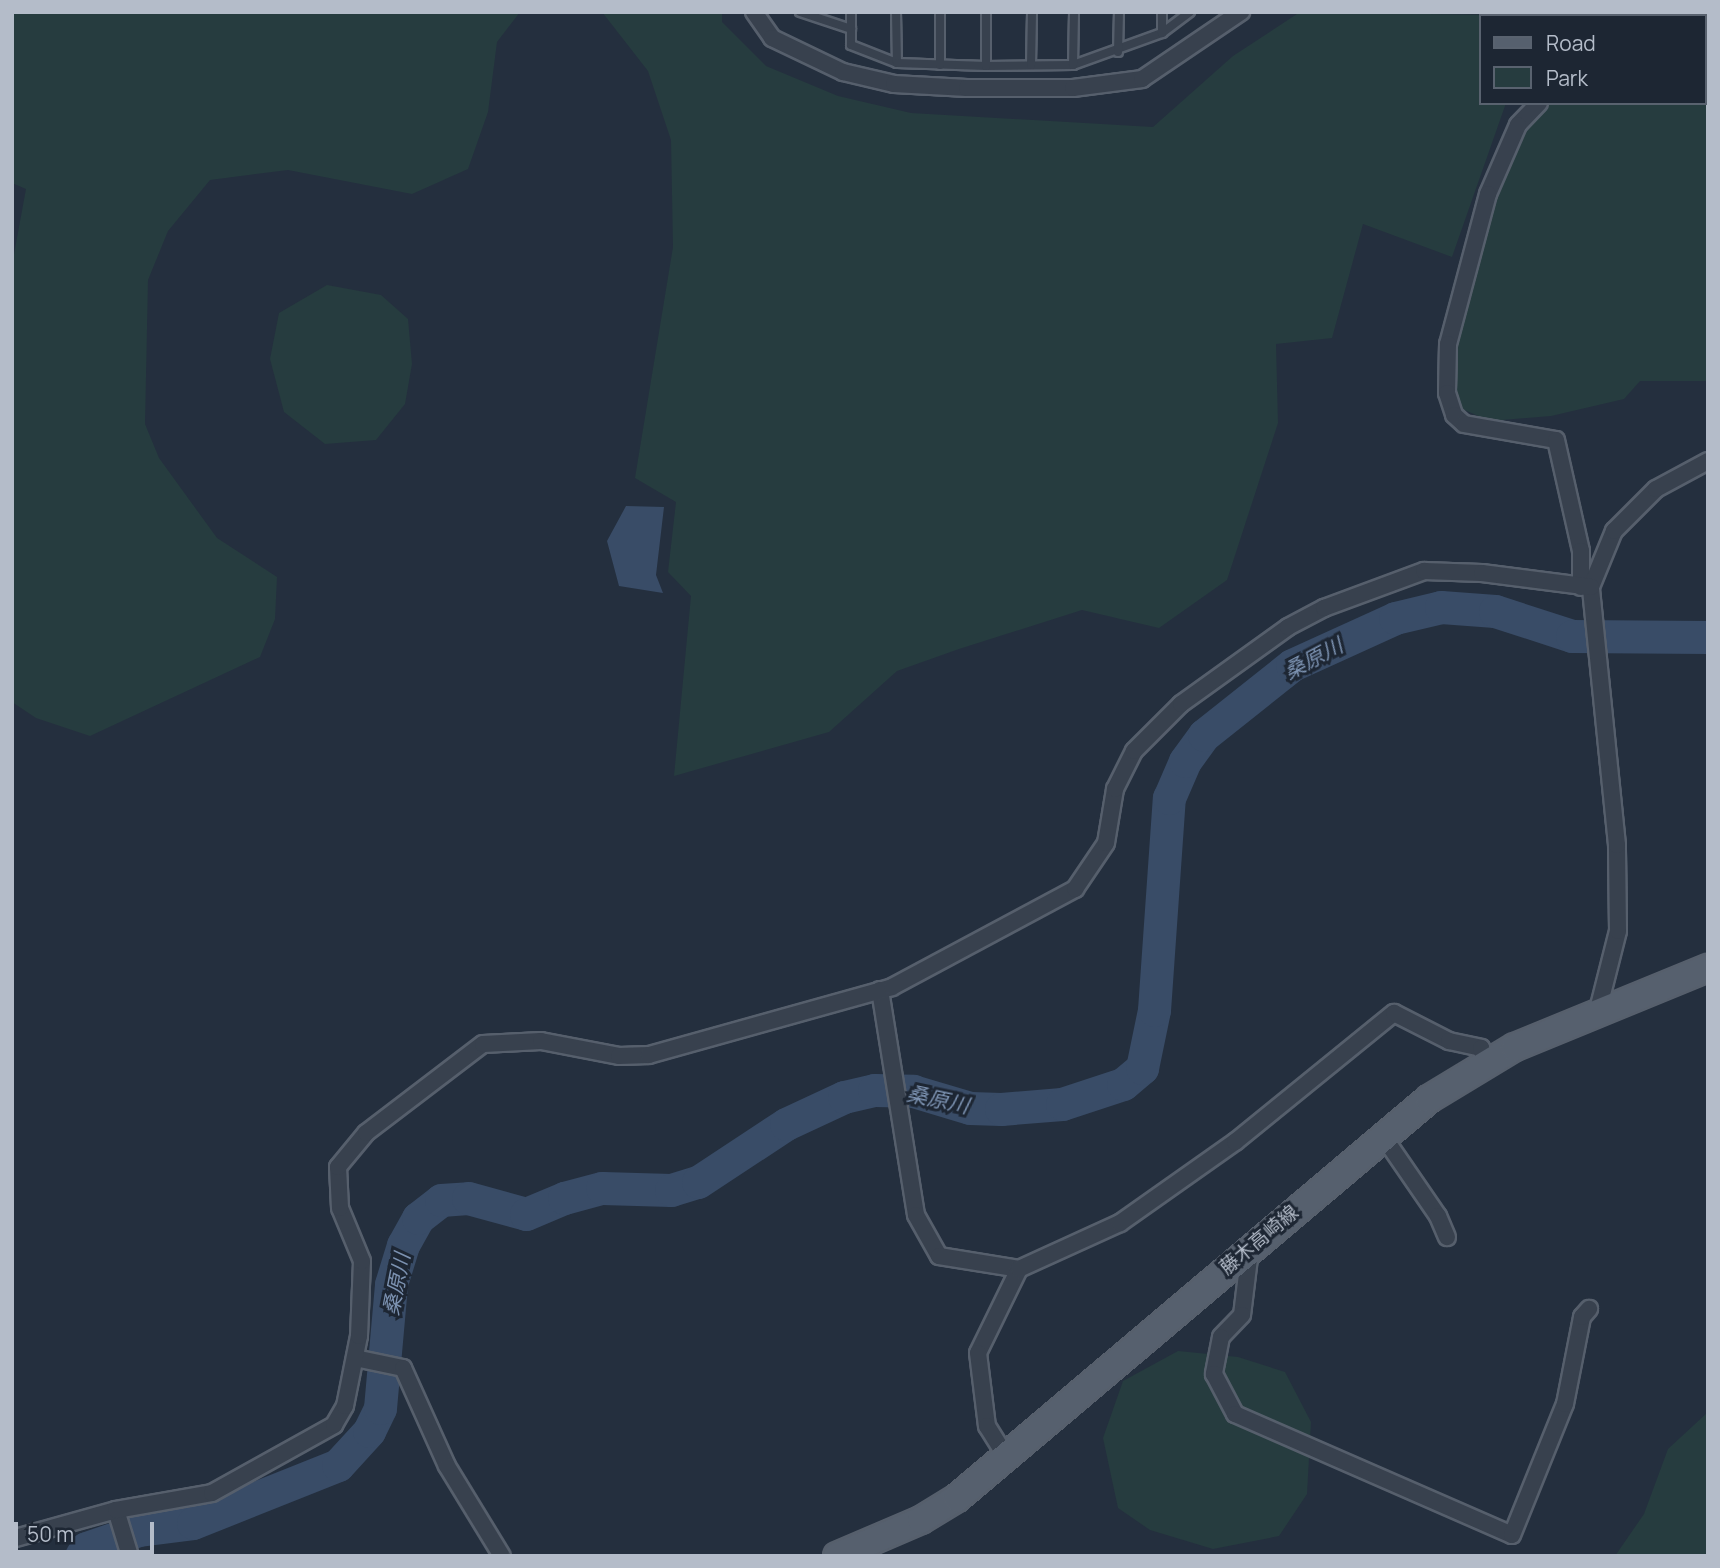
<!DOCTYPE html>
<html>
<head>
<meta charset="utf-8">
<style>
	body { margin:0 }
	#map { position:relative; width:1720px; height:1568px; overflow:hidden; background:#242f3e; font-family:Manrope,"Noto Sans JP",sans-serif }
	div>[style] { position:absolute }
	.green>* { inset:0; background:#263c3f }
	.water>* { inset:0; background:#394c67 }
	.river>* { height:33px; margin:-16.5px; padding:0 16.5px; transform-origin:16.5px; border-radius:16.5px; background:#394c67 }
	.roads { filter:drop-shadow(2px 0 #565f6c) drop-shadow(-2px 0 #565f6c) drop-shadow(0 2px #565f6c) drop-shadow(0 -2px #565f6c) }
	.service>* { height:8px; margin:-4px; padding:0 4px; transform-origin:4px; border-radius:4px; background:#38414e }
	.minor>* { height:16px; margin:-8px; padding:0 8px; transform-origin:8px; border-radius:8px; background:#38414e }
	.primary>* { height:26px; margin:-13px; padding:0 13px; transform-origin:13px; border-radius:13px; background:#56606e }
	span { translate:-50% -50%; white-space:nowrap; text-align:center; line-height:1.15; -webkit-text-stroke:6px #1d2633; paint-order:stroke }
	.street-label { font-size:19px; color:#b4bcc9 }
	.water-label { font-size:21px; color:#7c92b1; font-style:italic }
	.frame { position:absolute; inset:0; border:14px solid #b4bcc9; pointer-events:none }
	.legend { position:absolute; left:1479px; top:14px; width:228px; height:91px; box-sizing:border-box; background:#1d2633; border:2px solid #59626f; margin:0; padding:9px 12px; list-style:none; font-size:21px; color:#b4bcc9 }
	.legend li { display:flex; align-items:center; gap:14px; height:35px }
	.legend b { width:35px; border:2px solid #59626f }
	.scale { position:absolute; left:14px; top:1522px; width:140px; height:32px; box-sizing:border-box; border:4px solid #b4bcc9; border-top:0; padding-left:9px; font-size:21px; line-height:24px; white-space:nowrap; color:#b4bcc9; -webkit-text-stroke:5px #1d2633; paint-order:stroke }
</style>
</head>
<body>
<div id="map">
	<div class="green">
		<i style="clip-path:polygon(12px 12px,520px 12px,497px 42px,488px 112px,468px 169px,412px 194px,288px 170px,210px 180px,168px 231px,148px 280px,145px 424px,159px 458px,217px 538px,277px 577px,275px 619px,260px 657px,90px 736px,36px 718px,12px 702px,12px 265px,26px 189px,12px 183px)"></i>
		<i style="clip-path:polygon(602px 12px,722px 12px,722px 22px,766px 66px,838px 96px,911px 113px,1153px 127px,1233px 56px,1300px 12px,1567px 16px,1480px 16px,1480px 103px,1506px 103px,1452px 257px,1363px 224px,1332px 338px,1276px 344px,1278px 423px,1227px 580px,1159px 628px,1082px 610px,959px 649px,897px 671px,829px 732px,674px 776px,691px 596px,668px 572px,676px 502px,635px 478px,673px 247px,671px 140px,648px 71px)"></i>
		<i style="clip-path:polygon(1605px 12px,1708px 12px,1708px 381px,1640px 381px,1624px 399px,1551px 416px,1490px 421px,1460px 408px,1455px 386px,1458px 341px,1498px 195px,1524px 134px,1551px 103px,1704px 103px,1704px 16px)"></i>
		<i style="clip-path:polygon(327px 285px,381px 295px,408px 319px,412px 364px,405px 404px,376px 440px,325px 444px,284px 412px,270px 359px,279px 313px)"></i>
		<i style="clip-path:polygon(1178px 1351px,1238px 1357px,1285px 1372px,1311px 1422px,1307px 1494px,1279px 1536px,1213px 1549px,1150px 1530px,1118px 1508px,1103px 1438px,1123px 1381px)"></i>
		<i style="clip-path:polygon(1708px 1412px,1708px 1556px,1615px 1556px,1644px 1514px,1668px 1449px)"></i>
	</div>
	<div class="water">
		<i style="clip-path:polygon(626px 506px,664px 507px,656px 575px,663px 593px,619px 586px,607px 541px)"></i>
	</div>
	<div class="river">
		<i style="left:81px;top:1556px;width:9px;rotate:-58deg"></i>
		<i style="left:86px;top:1548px;width:56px;rotate:-18.8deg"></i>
		<i style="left:139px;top:1530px;width:54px;rotate:-7.4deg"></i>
		<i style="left:193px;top:1523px;width:156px;rotate:-21.8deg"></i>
		<i style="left:338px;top:1465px;width:46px;rotate:-47.6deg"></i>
		<i style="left:369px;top:1431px;width:25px;rotate:-64deg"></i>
		<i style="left:380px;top:1408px;width:124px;rotate:-84.9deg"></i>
		<i style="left:391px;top:1284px;width:41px;rotate:-72.9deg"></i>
		<i style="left:403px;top:1245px;width:31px;rotate:-61deg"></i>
		<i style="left:418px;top:1218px;width:29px;rotate:-38deg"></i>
		<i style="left:441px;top:1200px;width:27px;rotate:-4deg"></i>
		<i style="left:468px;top:1198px;width:60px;rotate:15.4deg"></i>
		<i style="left:526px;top:1214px;width:41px;rotate:-22.8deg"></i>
		<i style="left:564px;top:1198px;width:39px;rotate:-15deg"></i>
		<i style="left:602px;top:1188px;width:69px;rotate:1.7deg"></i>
		<i style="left:671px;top:1190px;width:28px;rotate:-17deg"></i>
		<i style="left:698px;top:1182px;width:105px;rotate:-33.4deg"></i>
		<i style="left:786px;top:1124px;width:64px;rotate:-25deg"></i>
		<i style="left:844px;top:1097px;width:31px;rotate:-13deg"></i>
		<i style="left:874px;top:1090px;width:39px;rotate:1deg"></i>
		<i style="left:913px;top:1091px;width:59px;rotate:16.6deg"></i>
		<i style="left:970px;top:1108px;width:31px;rotate:2deg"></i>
		<i style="left:1001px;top:1109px;width:61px;rotate:-4.7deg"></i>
		<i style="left:1062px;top:1104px;width:64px;rotate:-18.2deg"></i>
		<i style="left:1123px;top:1084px;width:25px;rotate:-40deg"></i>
		<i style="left:1142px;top:1068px;width:59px;rotate:-78.3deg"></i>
		<i style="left:1154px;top:1010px;width:213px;rotate:-86deg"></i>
		<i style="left:1169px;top:798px;width:40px;rotate:-66.6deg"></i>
		<i style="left:1185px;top:761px;width:32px;rotate:-54deg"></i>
		<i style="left:1204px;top:735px;width:112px;rotate:-38.5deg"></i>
		<i style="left:1292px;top:665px;width:113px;rotate:-24.5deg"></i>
		<i style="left:1395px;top:618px;width:47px;rotate:-13.4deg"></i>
		<i style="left:1441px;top:607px;width:54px;rotate:4.2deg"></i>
		<i style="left:1495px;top:611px;width:81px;rotate:18deg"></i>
		<i style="left:1572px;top:636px;width:136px;rotate:0.4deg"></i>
	</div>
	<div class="roads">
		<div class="service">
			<i style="left:800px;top:12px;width:54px;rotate:18.4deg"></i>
			<i style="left:851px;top:12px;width:33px;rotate:90deg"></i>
			<i style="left:851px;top:45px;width:49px;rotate:21.4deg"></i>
			<i style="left:896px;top:12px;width:51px;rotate:88.9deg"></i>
			<i style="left:897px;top:63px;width:89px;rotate:1.9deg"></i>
			<i style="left:986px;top:66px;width:87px;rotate:-0.7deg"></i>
			<i style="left:1073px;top:65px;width:95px;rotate:-19.8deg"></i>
			<i style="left:1162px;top:33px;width:35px;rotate:-37deg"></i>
			<i style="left:1162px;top:33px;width:21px;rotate:-90deg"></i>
			<i style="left:1118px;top:52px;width:40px;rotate:-88.6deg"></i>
			<i style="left:940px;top:65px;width:53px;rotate:-90deg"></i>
			<i style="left:1031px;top:65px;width:53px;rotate:-88.9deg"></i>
			<i style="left:1073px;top:65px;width:53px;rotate:-88.9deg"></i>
			<i style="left:986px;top:66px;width:54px;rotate:-90deg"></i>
		</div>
		<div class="minor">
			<i style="left:754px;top:12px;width:32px;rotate:55deg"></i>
			<i style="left:772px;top:38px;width:79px;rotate:25.6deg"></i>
			<i style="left:843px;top:72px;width:52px;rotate:13.2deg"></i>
			<i style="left:894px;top:84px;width:73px;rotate:3.1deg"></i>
			<i style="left:967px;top:88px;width:106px"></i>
			<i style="left:1073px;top:88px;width:70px;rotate:-7.4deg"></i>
			<i style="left:1142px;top:79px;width:120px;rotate:-34.1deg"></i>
			<i style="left:1598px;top:12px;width:4px;rotate:90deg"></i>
			<i style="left:1539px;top:103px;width:30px;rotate:134deg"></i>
			<i style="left:1518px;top:125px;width:75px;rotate:113.5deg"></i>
			<i style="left:1488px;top:194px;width:155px;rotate:104.9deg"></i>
			<i style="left:1448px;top:344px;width:49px;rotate:91.2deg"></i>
			<i style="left:1447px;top:393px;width:23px;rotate:72deg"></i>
			<i style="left:1454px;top:415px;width:13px;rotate:42deg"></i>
			<i style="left:1464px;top:424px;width:93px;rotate:9.9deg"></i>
			<i style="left:1556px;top:440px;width:114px;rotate:77.3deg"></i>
			<i style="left:1581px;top:551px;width:36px;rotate:90deg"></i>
			<i style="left:880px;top:990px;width:228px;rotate:80.9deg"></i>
			<i style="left:916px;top:1215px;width:47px;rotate:60.7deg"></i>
			<i style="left:939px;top:1256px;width:81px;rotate:9.2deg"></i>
			<i style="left:1019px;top:1269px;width:93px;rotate:116deg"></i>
			<i style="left:978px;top:1353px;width:74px;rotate:83deg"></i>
			<i style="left:987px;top:1426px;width:36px;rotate:58deg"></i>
			<i style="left:1598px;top:1010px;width:81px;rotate:-75.8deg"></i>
			<i style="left:1618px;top:931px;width:86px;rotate:-90.7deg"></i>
			<i style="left:1617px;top:845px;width:259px;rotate:-95.8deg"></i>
			<i style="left:1591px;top:587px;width:61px;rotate:-67.7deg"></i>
			<i style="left:1614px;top:531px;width:59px;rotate:-45deg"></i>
			<i style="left:1656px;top:489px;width:59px;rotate:-28.3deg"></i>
			<i style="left:1383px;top:1136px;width:97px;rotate:55.5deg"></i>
			<i style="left:1438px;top:1216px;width:23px;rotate:67deg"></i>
			<i style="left:1250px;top:1250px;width:65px;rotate:97deg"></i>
			<i style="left:1242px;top:1315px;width:30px;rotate:134deg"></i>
			<i style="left:1221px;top:1337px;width:38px;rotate:101deg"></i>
			<i style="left:1214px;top:1374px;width:45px;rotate:62.3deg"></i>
			<i style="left:1235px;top:1414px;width:302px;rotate:23.6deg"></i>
			<i style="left:1512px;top:1535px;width:141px;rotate:-68deg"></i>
			<i style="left:1565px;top:1404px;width:89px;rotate:-78.9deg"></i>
			<i style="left:1582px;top:1317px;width:11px;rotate:-49deg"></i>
			<i style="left:1019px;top:1269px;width:111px;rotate:-24.5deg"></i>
			<i style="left:1120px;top:1223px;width:141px;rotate:-35.2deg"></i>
			<i style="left:1235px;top:1142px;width:205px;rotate:-39.1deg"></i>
			<i style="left:1394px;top:1013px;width:62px;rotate:27deg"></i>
			<i style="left:1449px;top:1041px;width:33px;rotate:12deg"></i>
			<i style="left:1481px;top:1048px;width:16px;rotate:72deg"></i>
			<i style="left:355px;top:1358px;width:49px;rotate:11.8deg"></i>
			<i style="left:403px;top:1368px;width:107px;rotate:65.8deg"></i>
			<i style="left:447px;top:1466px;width:105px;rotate:58.6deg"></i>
			<i style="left:116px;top:1510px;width:48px;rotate:73.1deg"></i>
			<i style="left:12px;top:1539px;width:108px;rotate:-15.6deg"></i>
			<i style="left:116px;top:1510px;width:97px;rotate:-10deg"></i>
			<i style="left:212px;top:1493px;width:140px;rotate:-29.1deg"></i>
			<i style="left:334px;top:1425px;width:22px;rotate:-60deg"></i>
			<i style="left:345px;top:1406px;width:71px;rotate:-78.7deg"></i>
			<i style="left:359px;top:1336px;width:75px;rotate:-87.7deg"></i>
			<i style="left:362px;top:1261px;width:57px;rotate:-112.5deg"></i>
			<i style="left:340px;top:1208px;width:41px;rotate:-92.8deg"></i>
			<i style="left:338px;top:1167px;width:44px;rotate:-50.5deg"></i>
			<i style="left:366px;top:1133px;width:147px;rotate:-37.3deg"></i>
			<i style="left:483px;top:1044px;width:58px;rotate:-3deg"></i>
			<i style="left:541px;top:1041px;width:79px;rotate:10.9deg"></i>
			<i style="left:619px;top:1056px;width:30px;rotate:-2deg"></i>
			<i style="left:649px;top:1055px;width:252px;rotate:-15.6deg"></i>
			<i style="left:892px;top:987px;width:208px;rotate:-28.2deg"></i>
			<i style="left:1075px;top:889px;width:55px;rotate:-56deg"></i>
			<i style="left:1106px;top:843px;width:55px;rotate:-80.5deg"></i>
			<i style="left:1115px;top:789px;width:42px;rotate:-63.4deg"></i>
			<i style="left:1134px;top:751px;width:66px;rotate:-45deg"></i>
			<i style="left:1181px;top:704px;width:132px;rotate:-35.7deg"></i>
			<i style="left:1288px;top:627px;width:41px;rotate:-27.8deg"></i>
			<i style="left:1324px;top:608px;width:107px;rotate:-20.3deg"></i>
			<i style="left:1424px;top:571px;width:58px;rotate:2deg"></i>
			<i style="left:1482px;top:573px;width:110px;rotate:7.3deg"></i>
		</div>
		<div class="primary">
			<i style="left:837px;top:1556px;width:91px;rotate:-23.2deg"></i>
			<i style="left:921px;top:1520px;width:42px;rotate:-31.4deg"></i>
			<i style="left:957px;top:1498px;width:618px;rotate:-40.21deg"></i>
			<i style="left:1429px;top:1099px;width:100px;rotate:-31.2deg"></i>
			<i style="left:1515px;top:1047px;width:209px;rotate:-22.3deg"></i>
		</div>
	</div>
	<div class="street-label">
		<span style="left:1259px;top:1240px;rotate:-40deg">藤木高崎線</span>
	</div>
	<div class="water-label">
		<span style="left:1313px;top:658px;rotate:-28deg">桑原川</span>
		<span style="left:938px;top:1099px;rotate:12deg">桑原川</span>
		<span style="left:396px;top:1284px;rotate:-79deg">桑原川</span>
	</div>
	<div class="frame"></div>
	<ul class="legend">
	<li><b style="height:9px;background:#56606e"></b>Road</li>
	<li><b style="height:19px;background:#263c3f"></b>Park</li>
	</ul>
	<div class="scale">50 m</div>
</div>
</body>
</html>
